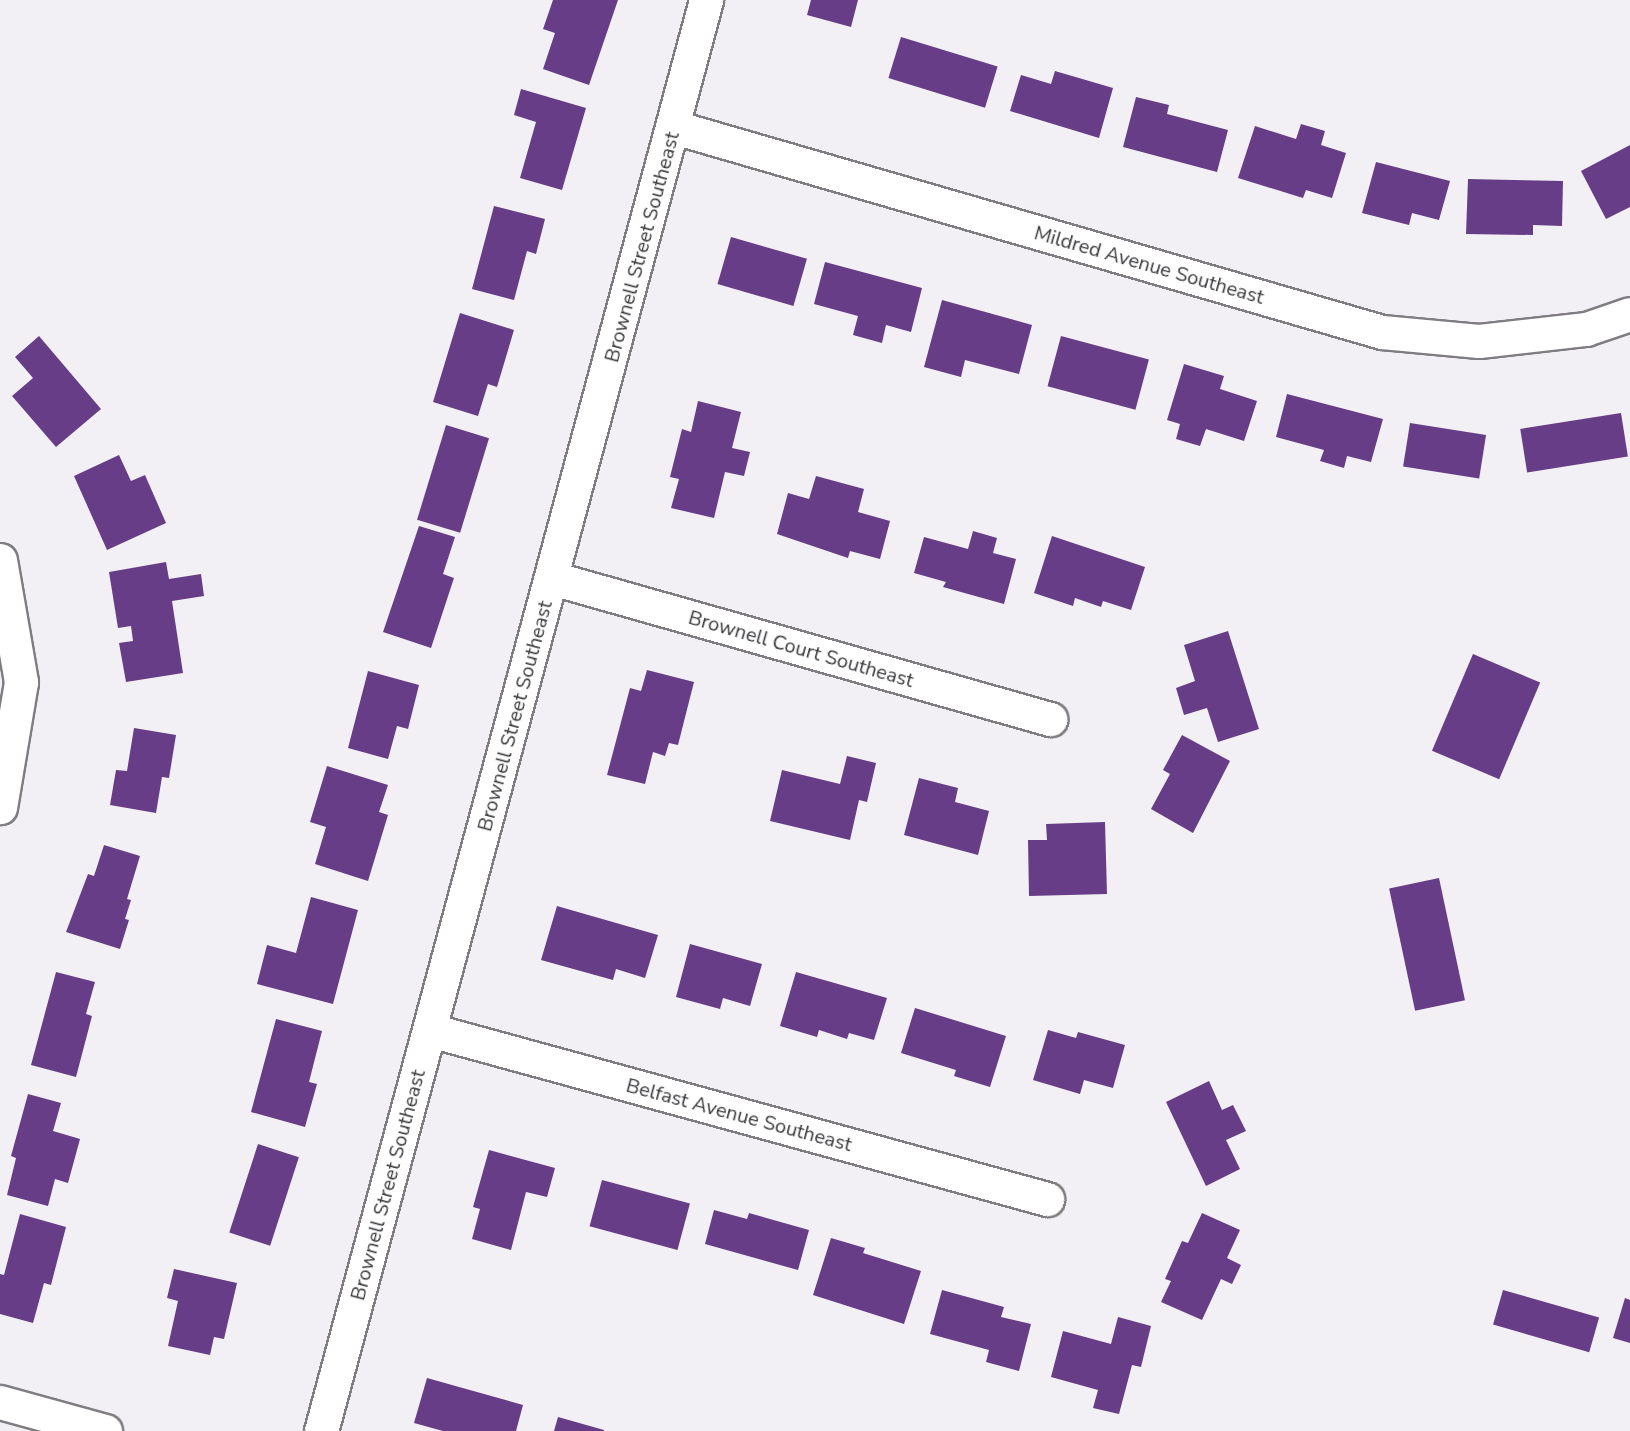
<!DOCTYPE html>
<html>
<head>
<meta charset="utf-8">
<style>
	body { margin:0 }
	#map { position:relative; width:1630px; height:1431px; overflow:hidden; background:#f2f0f4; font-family:"Nunito Sans",sans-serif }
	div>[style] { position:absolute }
	.building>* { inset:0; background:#663d86; transform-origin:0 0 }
	.roads { filter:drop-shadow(2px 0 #7f7d81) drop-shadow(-2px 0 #7f7d81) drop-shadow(0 2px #7f7d81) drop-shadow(0 -2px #7f7d81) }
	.minor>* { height:33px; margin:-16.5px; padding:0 16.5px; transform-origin:16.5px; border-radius:16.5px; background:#fff }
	span { translate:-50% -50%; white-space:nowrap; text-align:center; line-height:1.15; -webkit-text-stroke:6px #fefeff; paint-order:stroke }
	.street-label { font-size:20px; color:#3a393b }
</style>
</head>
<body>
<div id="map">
	<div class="building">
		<i style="clip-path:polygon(553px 0,618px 0,589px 85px,543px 69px,555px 33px,543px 29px)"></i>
		<i style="clip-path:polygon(811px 0,858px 0,851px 27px,807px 15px)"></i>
		<i style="left:901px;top:37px;width:101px;height:43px;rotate:17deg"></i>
		<i style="clip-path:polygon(1055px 71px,1113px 88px,1099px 138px,1010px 111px,1021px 75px,1051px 84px)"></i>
		<i style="clip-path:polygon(521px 89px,586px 108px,562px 190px,520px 178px,536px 122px,514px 115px)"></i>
		<i style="clip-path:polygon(1136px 97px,1169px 105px,1167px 114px,1228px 130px,1217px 172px,1123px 147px)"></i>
		<i style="clip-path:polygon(1301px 124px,1325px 131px,1321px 145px,1346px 153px,1332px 198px,1306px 190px,1303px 198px,1238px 178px,1255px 126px,1296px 139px)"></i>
		<i style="clip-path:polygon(1630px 145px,1630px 207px,1606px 219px,1581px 171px)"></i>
		<i style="clip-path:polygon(1376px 162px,1450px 181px,1439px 220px,1412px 213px,1409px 225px,1362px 213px)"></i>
		<i style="clip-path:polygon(1468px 179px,1563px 181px,1562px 226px,1533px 225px,1533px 235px,1466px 234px)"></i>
		<i style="clip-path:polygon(494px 206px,545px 219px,536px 254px,527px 251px,514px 300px,472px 289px)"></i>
		<i style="left:731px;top:237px;width:79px;height:49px;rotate:16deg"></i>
		<i style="clip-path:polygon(825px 262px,922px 288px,911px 332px,886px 325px,882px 343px,853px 335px,858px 316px,814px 304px)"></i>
		<i style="clip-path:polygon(942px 300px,1032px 325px,1019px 374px,965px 360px,961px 377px,924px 367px)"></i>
		<i style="clip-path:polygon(460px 313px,514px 330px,497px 387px,488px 384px,478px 416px,433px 402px)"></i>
		<i style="clip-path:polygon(39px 336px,101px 409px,56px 447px,12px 396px,33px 378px,15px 357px)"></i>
		<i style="left:1061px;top:336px;width:91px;height:52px;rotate:15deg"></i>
		<i style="clip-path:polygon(1184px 364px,1224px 376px,1220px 389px,1257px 401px,1244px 441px,1206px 429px,1200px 446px,1176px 439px,1180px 424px,1167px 420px)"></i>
		<i style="clip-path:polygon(1287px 394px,1383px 419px,1371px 462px,1347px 456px,1344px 468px,1320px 461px,1324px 450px,1276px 437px)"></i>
		<i style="clip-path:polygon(698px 401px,741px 412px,732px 448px,750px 452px,744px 476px,725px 472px,714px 518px,671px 508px,679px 479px,670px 477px,682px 429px,691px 432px)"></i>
		<i style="left:1621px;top:413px;width:44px;height:102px;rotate:81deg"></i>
		<i style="left:1410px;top:423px;width:77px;height:44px;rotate:9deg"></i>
		<i style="left:446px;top:425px;width:45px;height:99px;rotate:17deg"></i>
		<i style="clip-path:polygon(119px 455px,131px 481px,145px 475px,166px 523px,107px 550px,74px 476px)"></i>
		<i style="clip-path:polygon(816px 476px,864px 489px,858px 512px,890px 521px,880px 559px,850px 551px,848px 558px,777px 534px,788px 493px,809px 499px)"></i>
		<i style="clip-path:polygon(419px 526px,455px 537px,443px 574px,454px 578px,431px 648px,383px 632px)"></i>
		<i style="clip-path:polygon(973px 531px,997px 538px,993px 553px,1016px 559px,1004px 604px,943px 587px,946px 582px,914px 573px,924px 537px,968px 549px)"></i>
		<i style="clip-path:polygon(1052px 536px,1145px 567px,1131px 610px,1103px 601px,1101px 607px,1075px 598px,1073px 606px,1034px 593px)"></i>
		<i style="clip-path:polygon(166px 562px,169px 579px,201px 574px,204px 596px,172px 601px,183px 673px,126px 682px,119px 643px,133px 641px,131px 626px,118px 628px,109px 572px)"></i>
		<i style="clip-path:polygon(1228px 631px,1259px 729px,1218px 742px,1207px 708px,1184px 715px,1176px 688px,1195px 681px,1184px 645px)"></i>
		<i style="left:1473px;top:654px;width:73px;height:105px;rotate:23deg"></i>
		<i style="clip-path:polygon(647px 670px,694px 682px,678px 745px,669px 743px,665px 756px,653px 752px,645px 784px,607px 775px,630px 688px,641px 691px)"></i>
		<i style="clip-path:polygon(368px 671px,419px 685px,408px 729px,397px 726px,388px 759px,348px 748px)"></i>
		<i style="clip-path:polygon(134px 728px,176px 735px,169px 778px,162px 777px,156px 813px,110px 805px,116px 770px,127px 771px)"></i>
		<i style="clip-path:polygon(1182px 735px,1230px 761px,1193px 833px,1151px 809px,1170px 774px,1163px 770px)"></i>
		<i style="clip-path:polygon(847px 756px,876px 763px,867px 802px,859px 800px,850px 840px,770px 821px,782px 770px,840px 784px)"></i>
		<i style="clip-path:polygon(327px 766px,388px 785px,379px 812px,388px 815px,368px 881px,315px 864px,326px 827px,310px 822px)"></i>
		<i style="clip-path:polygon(919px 778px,958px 788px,955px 802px,989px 811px,978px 855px,904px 835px)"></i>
		<i style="clip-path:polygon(1105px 822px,1107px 894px,1029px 896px,1028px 840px,1047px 840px,1046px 824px)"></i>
		<i style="clip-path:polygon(104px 845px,140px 856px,127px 899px,131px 900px,125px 919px,129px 920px,120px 949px,66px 932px,88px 874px,94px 876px)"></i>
		<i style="left:1439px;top:878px;width:125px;height:51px;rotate:78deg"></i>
		<i style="clip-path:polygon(311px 897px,358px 910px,333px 1004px,257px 984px,267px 945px,296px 953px)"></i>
		<i style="clip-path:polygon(557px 906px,658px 935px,645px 978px,616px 969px,613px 980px,541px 960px)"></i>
		<i style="clip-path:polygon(690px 944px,762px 964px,750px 1006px,723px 998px,720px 1009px,676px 997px)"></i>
		<i style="clip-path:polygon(56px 972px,95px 982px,86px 1014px,92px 1016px,76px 1077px,31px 1065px)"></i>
		<i style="clip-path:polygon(796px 972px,887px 998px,874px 1040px,849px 1033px,847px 1039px,819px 1030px,817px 1037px,780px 1026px)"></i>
		<i style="clip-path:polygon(915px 1008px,1006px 1036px,990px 1087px,954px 1076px,956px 1070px,901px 1053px)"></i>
		<i style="clip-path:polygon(276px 1019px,322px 1031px,309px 1082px,317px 1084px,305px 1127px,251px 1112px)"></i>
		<i style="clip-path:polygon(1048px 1030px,1076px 1038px,1078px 1032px,1125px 1045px,1113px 1088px,1084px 1080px,1080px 1094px,1033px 1080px)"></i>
		<i style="clip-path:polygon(1209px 1081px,1222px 1110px,1233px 1105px,1246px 1131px,1226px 1140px,1240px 1169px,1206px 1186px,1166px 1102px)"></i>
		<i style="clip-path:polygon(28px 1094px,61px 1103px,53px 1131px,80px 1139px,68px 1183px,55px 1179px,48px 1206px,7px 1195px,16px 1158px,11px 1156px)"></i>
		<i style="left:258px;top:1144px;width:43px;height:93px;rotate:18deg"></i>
		<i style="clip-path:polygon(489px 1150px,555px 1168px,547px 1197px,526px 1192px,511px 1250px,472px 1239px,480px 1209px,473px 1207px)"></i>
		<i style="left:602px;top:1180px;width:91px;height:48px;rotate:15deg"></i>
		<i style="clip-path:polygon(714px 1210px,747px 1219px,749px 1213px,809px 1230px,798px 1270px,705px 1244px)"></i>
		<i style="clip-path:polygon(1202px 1213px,1240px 1230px,1227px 1258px,1241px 1265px,1232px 1284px,1221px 1279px,1202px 1320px,1161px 1302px,1171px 1281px,1165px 1279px,1182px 1241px,1188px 1243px)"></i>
		<i style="clip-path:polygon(20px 1214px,66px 1227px,51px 1285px,44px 1283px,33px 1323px,0 1314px,0 1274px,4px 1275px)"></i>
		<i style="clip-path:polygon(831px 1238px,865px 1248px,863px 1253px,921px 1271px,904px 1324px,813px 1295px)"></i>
		<i style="clip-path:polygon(174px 1269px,237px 1283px,224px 1339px,214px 1337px,210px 1355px,168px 1346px,178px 1301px,167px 1298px)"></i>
		<i style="clip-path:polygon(942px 1290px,1004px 1307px,1001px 1317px,1031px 1324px,1019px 1371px,986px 1362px,989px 1350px,930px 1334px)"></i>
		<i style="left:1503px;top:1290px;width:100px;height:36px;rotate:16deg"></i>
		<i style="clip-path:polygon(1625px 1298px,1630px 1300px,1630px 1343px,1613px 1338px)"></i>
		<i style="clip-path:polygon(1118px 1317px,1151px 1326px,1141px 1367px,1132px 1365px,1119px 1414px,1093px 1408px,1098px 1390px,1051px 1377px,1063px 1331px,1111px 1344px)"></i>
		<i style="clip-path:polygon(427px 1378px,523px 1405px,516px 1431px,443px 1431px,414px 1423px)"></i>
		<i style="clip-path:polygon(558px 1417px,604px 1430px,604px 1431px,554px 1431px)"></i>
	</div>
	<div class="roads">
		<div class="minor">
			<i style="left:674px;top:127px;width:737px;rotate:16.15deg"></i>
			<i style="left:1382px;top:332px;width:97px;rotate:5.3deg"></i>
			<i style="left:1479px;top:341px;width:108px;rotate:-6.4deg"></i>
			<i style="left:1586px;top:329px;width:46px;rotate:-18.8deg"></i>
			<i style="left:0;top:560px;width:124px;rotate:80.2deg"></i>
			<i style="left:21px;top:682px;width:127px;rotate:99.5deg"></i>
			<i style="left:552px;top:578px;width:518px;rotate:15.81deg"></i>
			<i style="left:430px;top:1030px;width:640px;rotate:15.32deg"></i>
			<i style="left:0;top:1402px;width:109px;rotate:15.4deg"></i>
			<i style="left:321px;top:1431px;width:1482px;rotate:-74.94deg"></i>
		</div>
	</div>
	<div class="street-label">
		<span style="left:642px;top:247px;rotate:-75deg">Brownell Street Southeast</span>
		<span style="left:1149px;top:265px;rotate:16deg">Mildred Avenue Southeast</span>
		<span style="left:801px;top:649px;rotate:16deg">Brownell Court Southeast</span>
		<span style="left:515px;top:716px;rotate:-75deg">Brownell Street Southeast</span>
		<span style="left:739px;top:1115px;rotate:15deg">Belfast Avenue Southeast</span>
		<span style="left:388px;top:1185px;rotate:-75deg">Brownell Street Southeast</span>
	</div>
</div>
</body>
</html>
